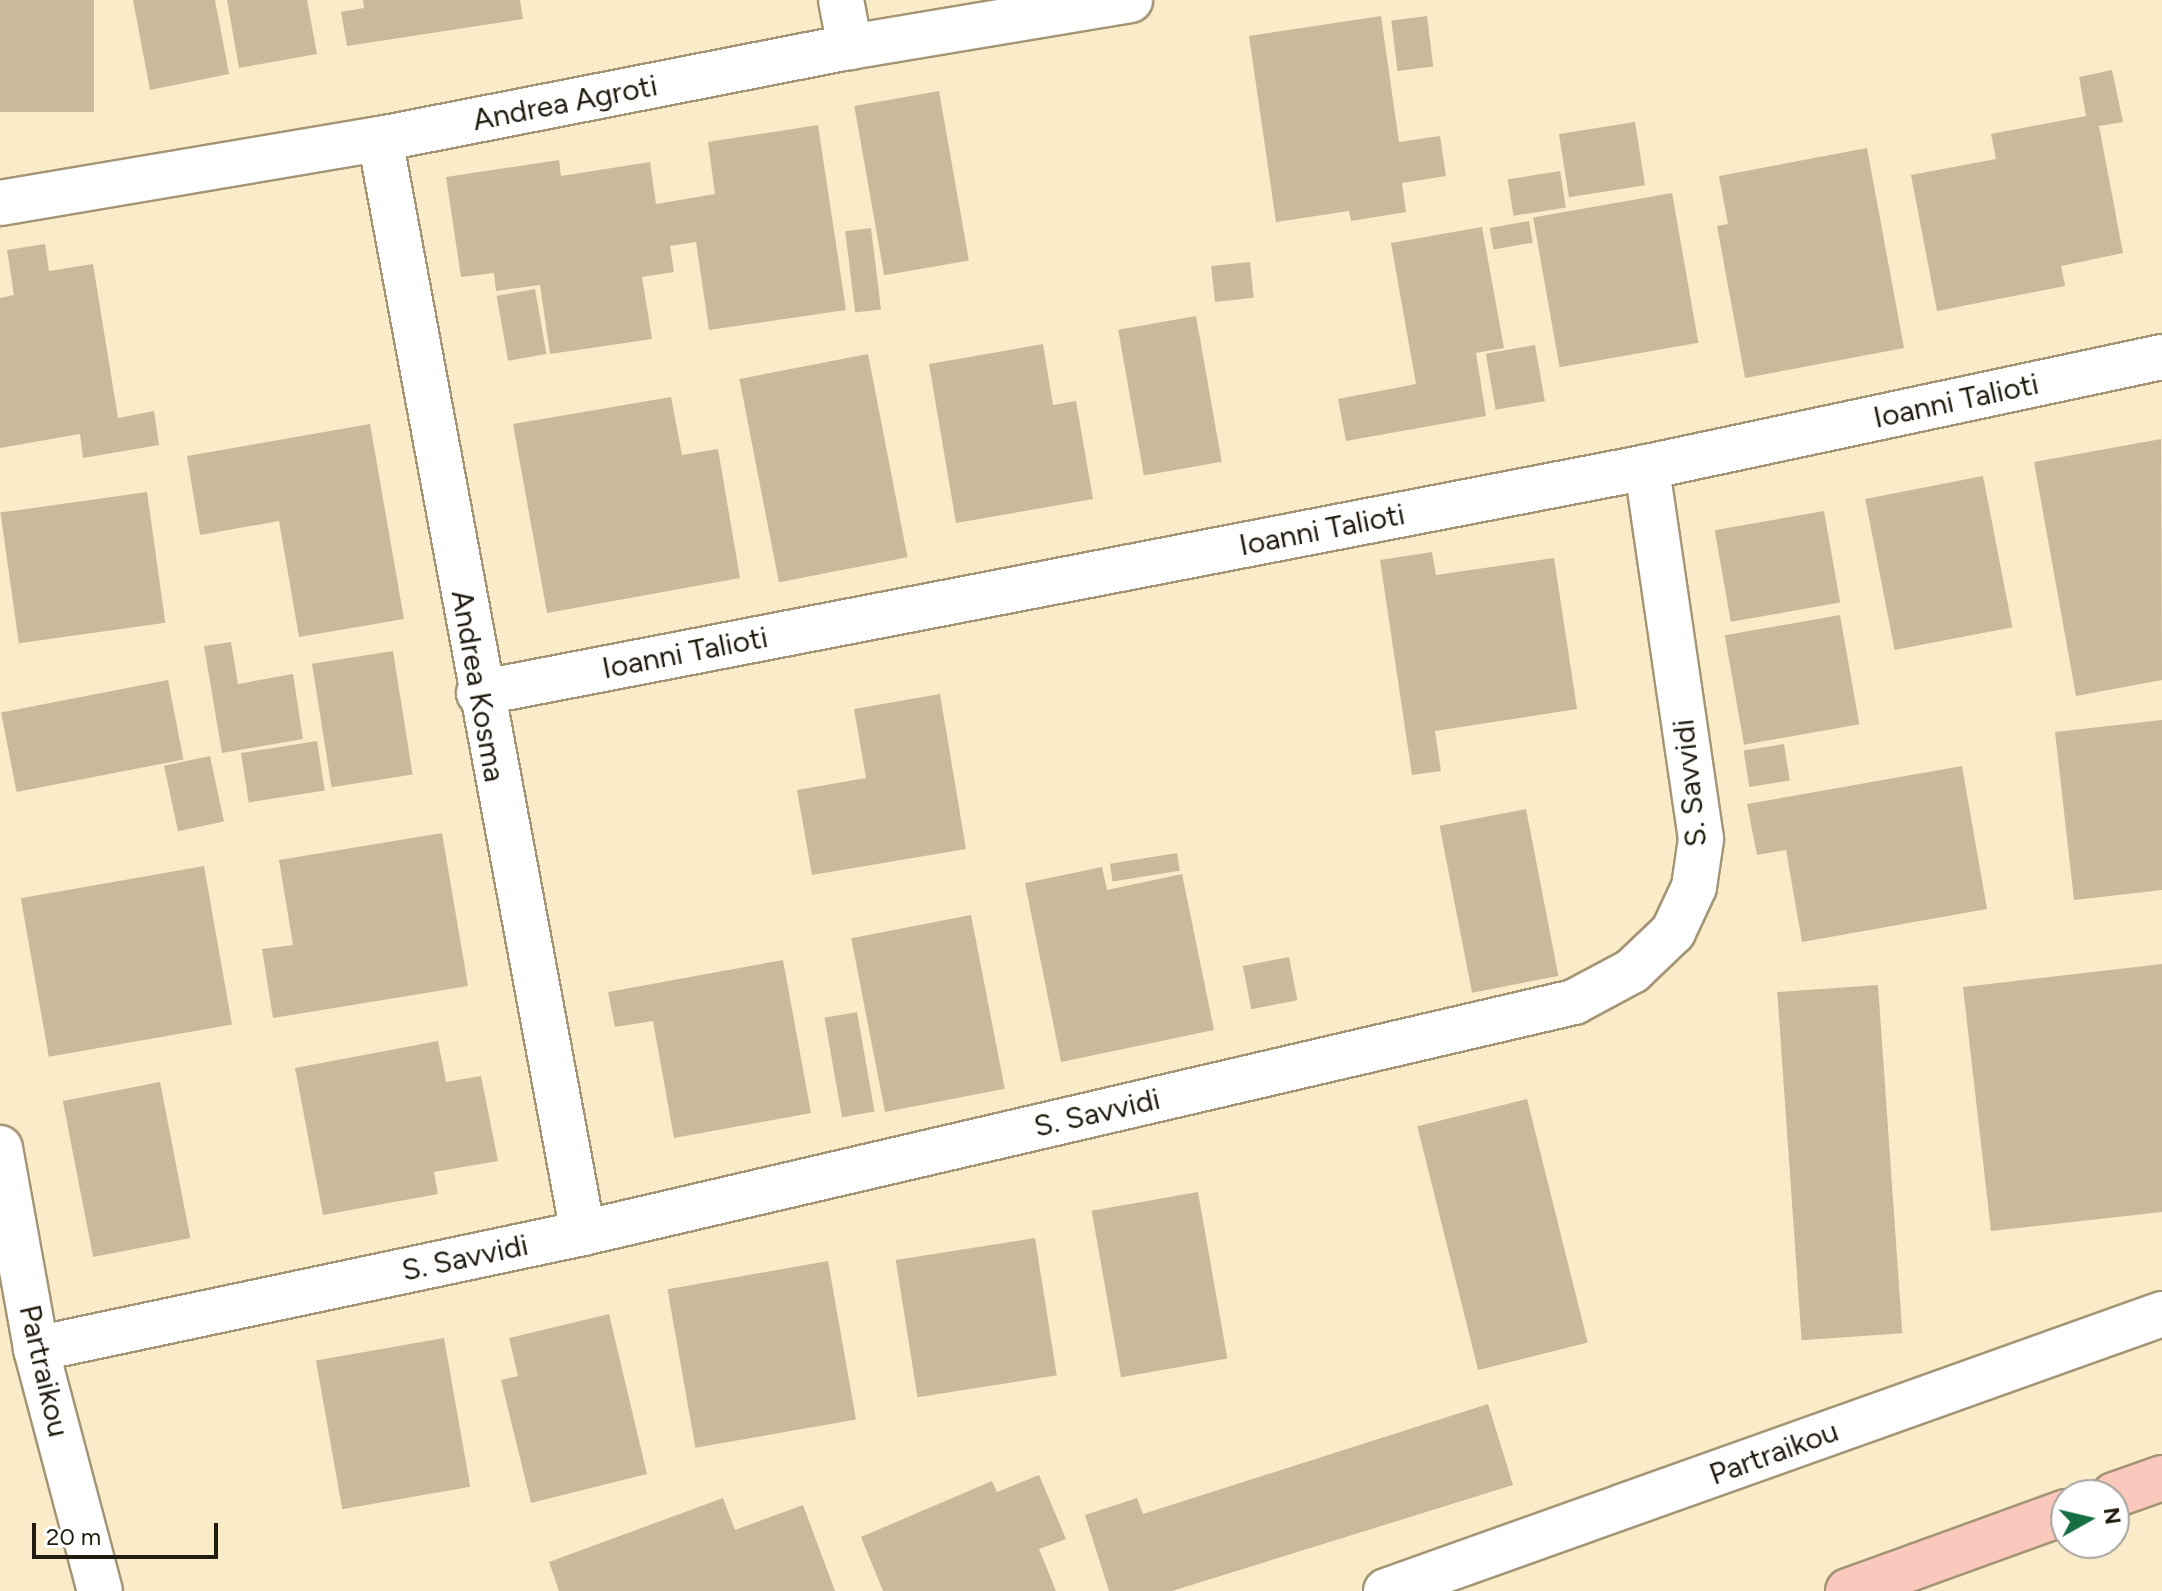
<!DOCTYPE html>
<html>
<head>
<meta charset="utf-8">
<style>
	body { margin:0 }
	#map { position:relative; width:2162px; height:1591px; overflow:hidden; background:#fbecc9; font-family:Figtree,sans-serif }
	div>[style] { position:absolute }
	.building>* { inset:0; background:#caba9a; transform-origin:0 0 }
	.roads { filter:drop-shadow(2px 0 #a39575) drop-shadow(-2px 0 #a39575) drop-shadow(0 2px #a39575) drop-shadow(0 -2px #a39575) }
	.minor>* { height:44px; margin:-22px; padding:0 22px; transform-origin:22px; border-radius:22px; background:#fff }
	.major>* { height:44px; margin:-22px; padding:0 22px; transform-origin:22px; border-radius:22px; background:#fbc8bd }
	span { translate:-50% -50%; white-space:nowrap; text-align:center; line-height:1.15; -webkit-text-stroke:6px #fff; paint-order:stroke }
	.street-label { font-size:30px; color:#221c10 }
	.north { position:absolute; left:2050px; top:1479px; width:80px; height:80px; box-sizing:border-box; background:#fff; border:2px solid #a7a49f; border-radius:50%; rotate:82deg; font-size:22px; font-weight:700; line-height:32px; text-align:center; color:#221c10 }
	.north::after { content:''; display:block; margin:auto; width:28px; height:36px; background:#156e42; clip-path:polygon(50% 0,100% 100%,50% 72%,0 100%) }
	.scale { position:absolute; left:32px; top:1523px; width:186px; height:36px; box-sizing:border-box; border:4px solid #221c10; border-top:0; padding-left:10px; font-size:24px; line-height:28px; white-space:nowrap; color:#221c10; -webkit-text-stroke:6px #fff; paint-order:stroke }
</style>
</head>
<body>
<div id="map">
	<div class="building">
		<i style="left:0;top:0;width:94px;height:112px"></i>
		<i style="clip-path:polygon(133px 0,215px 0,229px 74px,150px 90px)"></i>
		<i style="clip-path:polygon(227px 0,307px 0,317px 54px,239px 68px)"></i>
		<i style="clip-path:polygon(363px 0,520px 0,523px 19px,347px 46px,341px 12px,364px 8px)"></i>
		<i style="clip-path:polygon(1381px 16px,1399px 142px,1440px 136px,1446px 176px,1402px 183px,1406px 212px,1351px 221px,1349px 211px,1276px 222px,1249px 36px)"></i>
		<i style="left:1427px;top:16px;width:51px;height:36px;rotate:83deg"></i>
		<i style="clip-path:polygon(2112px 70px,2123px 122px,2099px 126px,2123px 253px,2061px 266px,2065px 286px,1937px 311px,1911px 175px,1996px 159px,1991px 134px,2086px 116px,2079px 77px)"></i>
		<i style="left:939px;top:91px;width:172px;height:86px;rotate:80deg"></i>
		<i style="left:1635px;top:122px;width:64px;height:77px;rotate:81deg"></i>
		<i style="clip-path:polygon(818px 125px,846px 310px,709px 330px,696px 242px,670px 246px,674px 272px,642px 277px,652px 339px,550px 354px,540px 285px,496px 291px,494px 273px,461px 277px,446px 177px,559px 160px,561px 176px,650px 162px,656px 204px,715px 194px,708px 142px)"></i>
		<i style="clip-path:polygon(1867px 148px,1904px 348px,1745px 378px,1717px 226px,1728px 224px,1719px 176px)"></i>
		<i style="left:1560px;top:171px;width:37px;height:53px;rotate:81deg"></i>
		<i style="left:1672px;top:193px;width:152px;height:141px;rotate:80deg"></i>
		<i style="left:1529px;top:221px;width:22px;height:40px;rotate:80deg"></i>
		<i style="clip-path:polygon(1482px 227px,1504px 348px,1476px 353px,1486px 416px,1346px 441px,1338px 399px,1416px 384px,1391px 243px)"></i>
		<i style="left:871px;top:228px;width:82px;height:26px;rotate:83deg"></i>
		<i style="clip-path:polygon(45px 244px,49px 271px,93px 264px,118px 418px,154px 411px,159px 445px,83px 458px,80px 434px,0 448px,0 298px,14px 295px,7px 250px)"></i>
		<i style="left:1250px;top:262px;width:36px;height:39px;rotate:84deg"></i>
		<i style="left:535px;top:289px;width:66px;height:39px;rotate:80deg"></i>
		<i style="left:1196px;top:316px;width:148px;height:79px;rotate:80deg"></i>
		<i style="clip-path:polygon(1043px 344px,1053px 405px,1076px 401px,1093px 499px,956px 523px,929px 364px)"></i>
		<i style="left:1535px;top:345px;width:57px;height:50px;rotate:80deg"></i>
		<i style="left:868px;top:354px;width:207px;height:131px;rotate:79deg"></i>
		<i style="clip-path:polygon(671px 397px,682px 455px,718px 449px,740px 578px,547px 613px,513px 424px)"></i>
		<i style="clip-path:polygon(370px 424px,404px 619px,299px 637px,279px 521px,200px 535px,187px 456px)"></i>
		<i style="clip-path:polygon(2161px 439px,2162px 680px,2076px 696px,2034px 462px)"></i>
		<i style="left:1983px;top:476px;width:154px;height:120px;rotate:79deg"></i>
		<i style="left:147px;top:492px;width:132px;height:148px;rotate:82deg"></i>
		<i style="left:1824px;top:511px;width:93px;height:111px;rotate:80deg"></i>
		<i style="clip-path:polygon(1432px 552px,1436px 575px,1554px 558px,1577px 709px,1435px 731px,1441px 771px,1412px 775px,1380px 560px)"></i>
		<i style="left:1840px;top:615px;width:111px;height:117px;rotate:80deg"></i>
		<i style="clip-path:polygon(231px 642px,238px 684px,293px 674px,303px 739px,222px 753px,204px 646px)"></i>
		<i style="left:393px;top:651px;width:125px;height:82px;rotate:81deg"></i>
		<i style="left:168px;top:680px;width:81px;height:170px;rotate:79deg"></i>
		<i style="clip-path:polygon(940px 694px,966px 849px,812px 875px,797px 790px,866px 778px,854px 709px)"></i>
		<i style="clip-path:polygon(2162px 720px,2162px 890px,2074px 900px,2055px 732px)"></i>
		<i style="left:317px;top:741px;width:50px;height:77px;rotate:81deg"></i>
		<i style="left:1784px;top:744px;width:37px;height:41px;rotate:81deg"></i>
		<i style="left:210px;top:756px;width:67px;height:47px;rotate:78deg"></i>
		<i style="clip-path:polygon(1962px 766px,1987px 909px,1802px 942px,1786px 850px,1757px 855px,1747px 804px)"></i>
		<i style="left:1526px;top:809px;width:170px;height:88px;rotate:79deg"></i>
		<i style="clip-path:polygon(442px 833px,468px 986px,273px 1018px,262px 949px,293px 945px,279px 860px)"></i>
		<i style="left:1177px;top:853px;width:18px;height:68px;rotate:81deg"></i>
		<i style="left:204px;top:866px;width:161px;height:186px;rotate:80deg"></i>
		<i style="clip-path:polygon(1102px 867px,1107px 890px,1182px 874px,1214px 1030px,1061px 1062px,1025px 883px)"></i>
		<i style="left:971px;top:915px;width:177px;height:122px;rotate:79deg"></i>
		<i style="left:1289px;top:957px;width:44px;height:47px;rotate:79deg"></i>
		<i style="clip-path:polygon(783px 960px,811px 1113px,674px 1138px,653px 1021px,615px 1027px,608px 992px)"></i>
		<i style="clip-path:polygon(2162px 964px,2162px 1212px,1991px 1231px,1963px 987px)"></i>
		<i style="left:1878px;top:985px;width:349px;height:101px;rotate:86deg"></i>
		<i style="left:857px;top:1012px;width:101px;height:33px;rotate:80deg"></i>
		<i style="clip-path:polygon(438px 1041px,446px 1082px,481px 1076px,498px 1161px,434px 1172px,438px 1194px,323px 1215px,295px 1068px)"></i>
		<i style="left:160px;top:1082px;width:159px;height:99px;rotate:79deg"></i>
		<i style="left:1527px;top:1099px;width:251px;height:113px;rotate:76deg"></i>
		<i style="left:1198px;top:1192px;width:169px;height:108px;rotate:80deg"></i>
		<i style="left:1035px;top:1238px;width:139px;height:141px;rotate:81deg"></i>
		<i style="left:828px;top:1261px;width:161px;height:163px;rotate:80deg"></i>
		<i style="clip-path:polygon(609px 1314px,647px 1474px,531px 1503px,501px 1380px,518px 1376px,509px 1338px)"></i>
		<i style="left:444px;top:1338px;width:151px;height:130px;rotate:80deg"></i>
		<i style="clip-path:polygon(1488px 1404px,1513px 1485px,1172px 1591px,1109px 1591px,1085px 1515px,1137px 1498px,1143px 1514px)"></i>
		<i style="clip-path:polygon(1039px 1475px,1066px 1539px,1039px 1549px,1056px 1591px,883px 1591px,861px 1537px,992px 1481px,997px 1492px)"></i>
		<i style="clip-path:polygon(723px 1498px,735px 1530px,803px 1505px,835px 1591px,559px 1591px,549px 1562px)"></i>
	</div>
	<div class="roads">
		<div class="minor">
			<i style="left:841px;top:0;width:48px;rotate:79.2deg"></i>
			<i style="left:380px;top:139px;width:1113px;rotate:79.49deg"></i>
			<i style="left:0;top:203px;width:385px;rotate:-9.6deg"></i>
			<i style="left:380px;top:139px;width:479px;rotate:-11.1deg"></i>
			<i style="left:850px;top:47px;width:284px;rotate:-9.5deg"></i>
			<i style="left:479px;top:693px;width:1190px;rotate:-10.95deg"></i>
			<i style="left:1647px;top:467px;width:527px;rotate:-12.06deg"></i>
			<i style="left:0;top:1148px;width:204px;rotate:79.8deg"></i>
			<i style="left:36px;top:1349px;width:250px;rotate:75.2deg"></i>
			<i style="left:36px;top:1349px;width:559px;rotate:-11.97deg"></i>
			<i style="left:583px;top:1233px;width:1018px;rotate:-13.12deg"></i>
			<i style="left:1574px;top:1002px;width:66px;rotate:-28.1deg"></i>
			<i style="left:1632px;top:971px;width:57px;rotate:-43.6deg"></i>
			<i style="left:1673px;top:932px;width:50px;rotate:-65deg"></i>
			<i style="left:1694px;top:887px;width:49px;rotate:-81.7deg"></i>
			<i style="left:1701px;top:839px;width:376px;rotate:-98.3deg"></i>
			<i style="left:1386px;top:1591px;width:824px;rotate:-19.64deg"></i>
		</div>
		<div class="major">
			<i style="left:2114px;top:1495px;width:51px;rotate:-19.5deg"></i>
			<i style="left:1848px;top:1591px;width:232px;rotate:-19.9deg"></i>
		</div>
	</div>
	<div class="street-label">
		<span style="left:565px;top:103px;rotate:-11deg">Andrea Agroti</span>
		<span style="left:1956px;top:401px;rotate:-12deg">Ioanni Talioti</span>
		<span style="left:1322px;top:530px;rotate:-11deg">Ioanni Talioti</span>
		<span style="left:685px;top:653px;rotate:-11deg">Ioanni Talioti</span>
		<span style="left:478px;top:686px;rotate:80deg">Andrea Kosma</span>
		<span style="left:1690px;top:783px;rotate:-96deg">S. Savvidi</span>
		<span style="left:1097px;top:1113px;rotate:-13deg">S. Savvidi</span>
		<span style="left:465px;top:1258px;rotate:-12deg">S. Savvidi</span>
		<span style="left:44px;top:1371px;rotate:77deg">Partraikou</span>
		<span style="left:1774px;top:1453px;rotate:-20deg">Partraikou</span>
	</div>
	<div class="north">N</div>
	<div class="scale">20 m</div>
</div>
</body>
</html>
